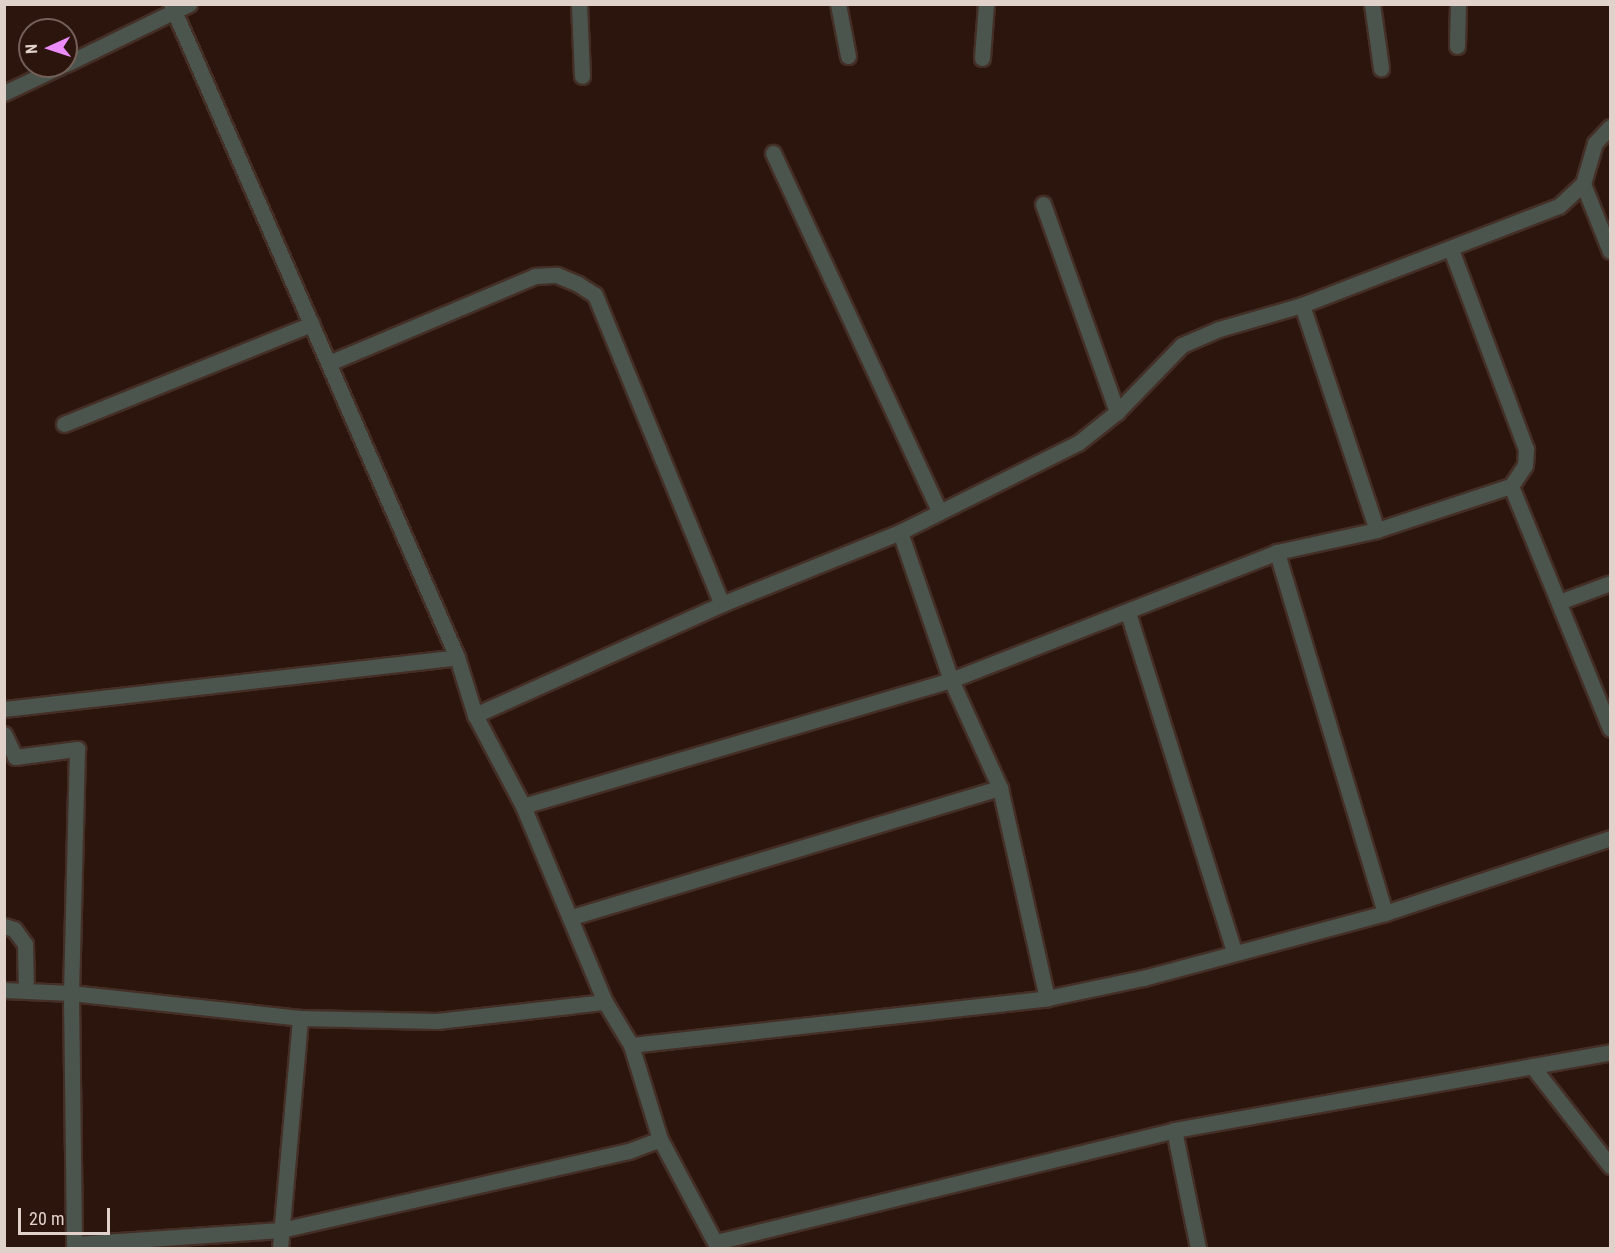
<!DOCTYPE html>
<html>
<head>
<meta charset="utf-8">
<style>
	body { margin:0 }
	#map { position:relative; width:1615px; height:1253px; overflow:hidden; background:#2b150c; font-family:"Roboto Condensed",sans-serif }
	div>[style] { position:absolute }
	.roads { filter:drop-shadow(2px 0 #442f27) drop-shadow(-2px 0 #442f27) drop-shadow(0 2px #442f27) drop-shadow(0 -2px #442f27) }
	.minor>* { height:15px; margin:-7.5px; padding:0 7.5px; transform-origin:7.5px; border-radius:7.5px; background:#4b554e }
	.tertiary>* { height:15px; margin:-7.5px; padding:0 7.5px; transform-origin:7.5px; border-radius:7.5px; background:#4b554e }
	span { translate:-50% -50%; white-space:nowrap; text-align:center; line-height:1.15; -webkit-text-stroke:5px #2b150c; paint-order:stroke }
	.frame { position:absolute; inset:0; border:6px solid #e1d1cb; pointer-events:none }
	.north { position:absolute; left:18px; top:18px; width:60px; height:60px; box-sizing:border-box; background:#2b150c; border:2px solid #746058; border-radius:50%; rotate:267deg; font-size:16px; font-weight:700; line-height:24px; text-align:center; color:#e1d1cb }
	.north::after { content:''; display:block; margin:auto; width:21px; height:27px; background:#ec8cfb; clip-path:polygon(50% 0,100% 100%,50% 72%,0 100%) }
	.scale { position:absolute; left:18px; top:1208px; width:92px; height:27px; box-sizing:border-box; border:3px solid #e1d1cb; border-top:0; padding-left:8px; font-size:18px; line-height:21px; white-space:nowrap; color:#e1d1cb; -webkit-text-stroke:4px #2b150c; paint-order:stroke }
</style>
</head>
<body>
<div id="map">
	<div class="roads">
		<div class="minor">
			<i style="left:579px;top:4px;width:72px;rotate:87.6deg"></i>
			<i style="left:838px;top:4px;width:53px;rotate:79.1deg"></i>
			<i style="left:1372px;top:4px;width:65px;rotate:82deg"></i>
			<i style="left:1457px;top:46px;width:42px;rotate:-88.6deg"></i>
			<i style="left:982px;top:58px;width:54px;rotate:-85.8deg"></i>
			<i style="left:66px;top:64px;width:137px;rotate:-26deg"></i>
			<i style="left:4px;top:93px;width:63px;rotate:-25.3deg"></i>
			<i style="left:773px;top:153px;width:394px;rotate:65.1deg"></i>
			<i style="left:1583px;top:184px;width:72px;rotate:68.1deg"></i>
			<i style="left:1043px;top:204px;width:221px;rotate:70.4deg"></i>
			<i style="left:1302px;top:305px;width:237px;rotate:71.6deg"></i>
			<i style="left:329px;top:363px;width:224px;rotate:-22.9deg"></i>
			<i style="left:535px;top:276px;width:22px;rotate:-3deg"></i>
			<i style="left:557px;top:275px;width:23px;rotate:23deg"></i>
			<i style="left:578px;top:284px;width:20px;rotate:33deg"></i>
			<i style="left:595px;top:295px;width:334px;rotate:67.7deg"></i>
			<i style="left:64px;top:424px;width:267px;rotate:-22deg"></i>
			<i style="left:1511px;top:486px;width:262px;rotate:67.8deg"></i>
			<i style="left:900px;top:532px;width:157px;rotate:71deg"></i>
			<i style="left:951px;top:680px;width:119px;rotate:65.6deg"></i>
			<i style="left:1000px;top:788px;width:215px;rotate:77.4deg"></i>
			<i style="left:1559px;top:602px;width:54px;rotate:-20.4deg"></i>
			<i style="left:1128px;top:613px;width:354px;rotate:72.6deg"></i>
			<i style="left:4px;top:709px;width:456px;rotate:-6.5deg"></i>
			<i style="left:475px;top:715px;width:271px;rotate:-24.2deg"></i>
			<i style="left:722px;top:604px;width:192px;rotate:-22deg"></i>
			<i style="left:900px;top:532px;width:199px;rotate:-26.6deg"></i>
			<i style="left:1078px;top:443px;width:50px;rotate:-38.5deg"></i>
			<i style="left:1117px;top:412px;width:93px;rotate:-45.9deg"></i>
			<i style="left:1182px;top:345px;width:40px;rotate:-23.4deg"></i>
			<i style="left:1219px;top:329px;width:86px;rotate:-16.1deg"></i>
			<i style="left:1302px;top:305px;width:275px;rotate:-21.1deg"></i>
			<i style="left:1559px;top:206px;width:33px;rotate:-43deg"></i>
			<i style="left:1583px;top:184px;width:43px;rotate:-73.7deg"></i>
			<i style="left:1595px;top:143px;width:22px;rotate:-47deg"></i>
			<i style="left:4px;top:734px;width:25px;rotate:64deg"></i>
			<i style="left:15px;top:757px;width:63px;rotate:-7.4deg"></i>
			<i style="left:77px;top:749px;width:244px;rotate:91.4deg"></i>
			<i style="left:71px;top:993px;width:255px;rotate:89.3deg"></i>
			<i style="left:523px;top:806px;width:446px;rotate:-16.4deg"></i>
			<i style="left:951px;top:680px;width:350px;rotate:-21.4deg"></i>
			<i style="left:1277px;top:552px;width:102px;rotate:-12.4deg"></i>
			<i style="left:1377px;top:530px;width:141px;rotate:-18.2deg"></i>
			<i style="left:1511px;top:486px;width:25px;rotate:-56deg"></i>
			<i style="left:1525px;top:465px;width:16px;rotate:-86deg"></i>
			<i style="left:1526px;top:449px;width:214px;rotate:-110.6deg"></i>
			<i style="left:1385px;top:913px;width:237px;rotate:-18.4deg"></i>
			<i style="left:572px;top:917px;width:447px;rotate:-16.8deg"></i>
			<i style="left:4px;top:926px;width:10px;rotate:17deg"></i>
			<i style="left:14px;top:929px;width:19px;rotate:54deg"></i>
			<i style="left:25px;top:944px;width:47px;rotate:88.8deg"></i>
			<i style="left:4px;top:990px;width:67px;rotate:2.6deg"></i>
			<i style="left:71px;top:993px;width:230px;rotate:6.2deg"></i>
			<i style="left:300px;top:1018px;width:137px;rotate:1.3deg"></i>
			<i style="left:437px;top:1021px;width:169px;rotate:-6.5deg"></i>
			<i style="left:631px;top:1045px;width:419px;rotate:-6.4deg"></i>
			<i style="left:1047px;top:998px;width:98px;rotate:-11.8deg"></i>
			<i style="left:1143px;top:978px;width:251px;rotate:-15deg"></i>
			<i style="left:1385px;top:913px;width:377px;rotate:-106.7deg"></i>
			<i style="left:1532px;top:1066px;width:127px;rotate:52deg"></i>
			<i style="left:1174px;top:1130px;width:120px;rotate:78.5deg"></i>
			<i style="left:716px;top:1242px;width:471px;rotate:-13.7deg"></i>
			<i style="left:1174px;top:1130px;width:443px;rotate:-10.1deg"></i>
			<i style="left:75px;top:1244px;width:206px;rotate:-3.9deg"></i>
			<i style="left:281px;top:1230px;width:357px;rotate:-12.8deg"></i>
			<i style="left:629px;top:1151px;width:33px;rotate:-21deg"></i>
			<i style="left:280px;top:1248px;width:231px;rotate:-85deg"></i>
		</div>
		<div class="tertiary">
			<i style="left:171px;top:4px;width:713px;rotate:66.35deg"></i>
			<i style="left:457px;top:657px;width:61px;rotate:72.8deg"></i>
			<i style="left:475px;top:715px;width:103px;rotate:62.2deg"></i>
			<i style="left:523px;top:806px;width:212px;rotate:67.3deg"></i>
			<i style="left:605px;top:1002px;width:50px;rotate:58.8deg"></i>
			<i style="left:631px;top:1045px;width:98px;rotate:72.9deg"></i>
			<i style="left:660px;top:1139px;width:123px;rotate:62deg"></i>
		</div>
	</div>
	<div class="frame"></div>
	<div class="north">N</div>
	<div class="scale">20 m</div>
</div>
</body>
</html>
